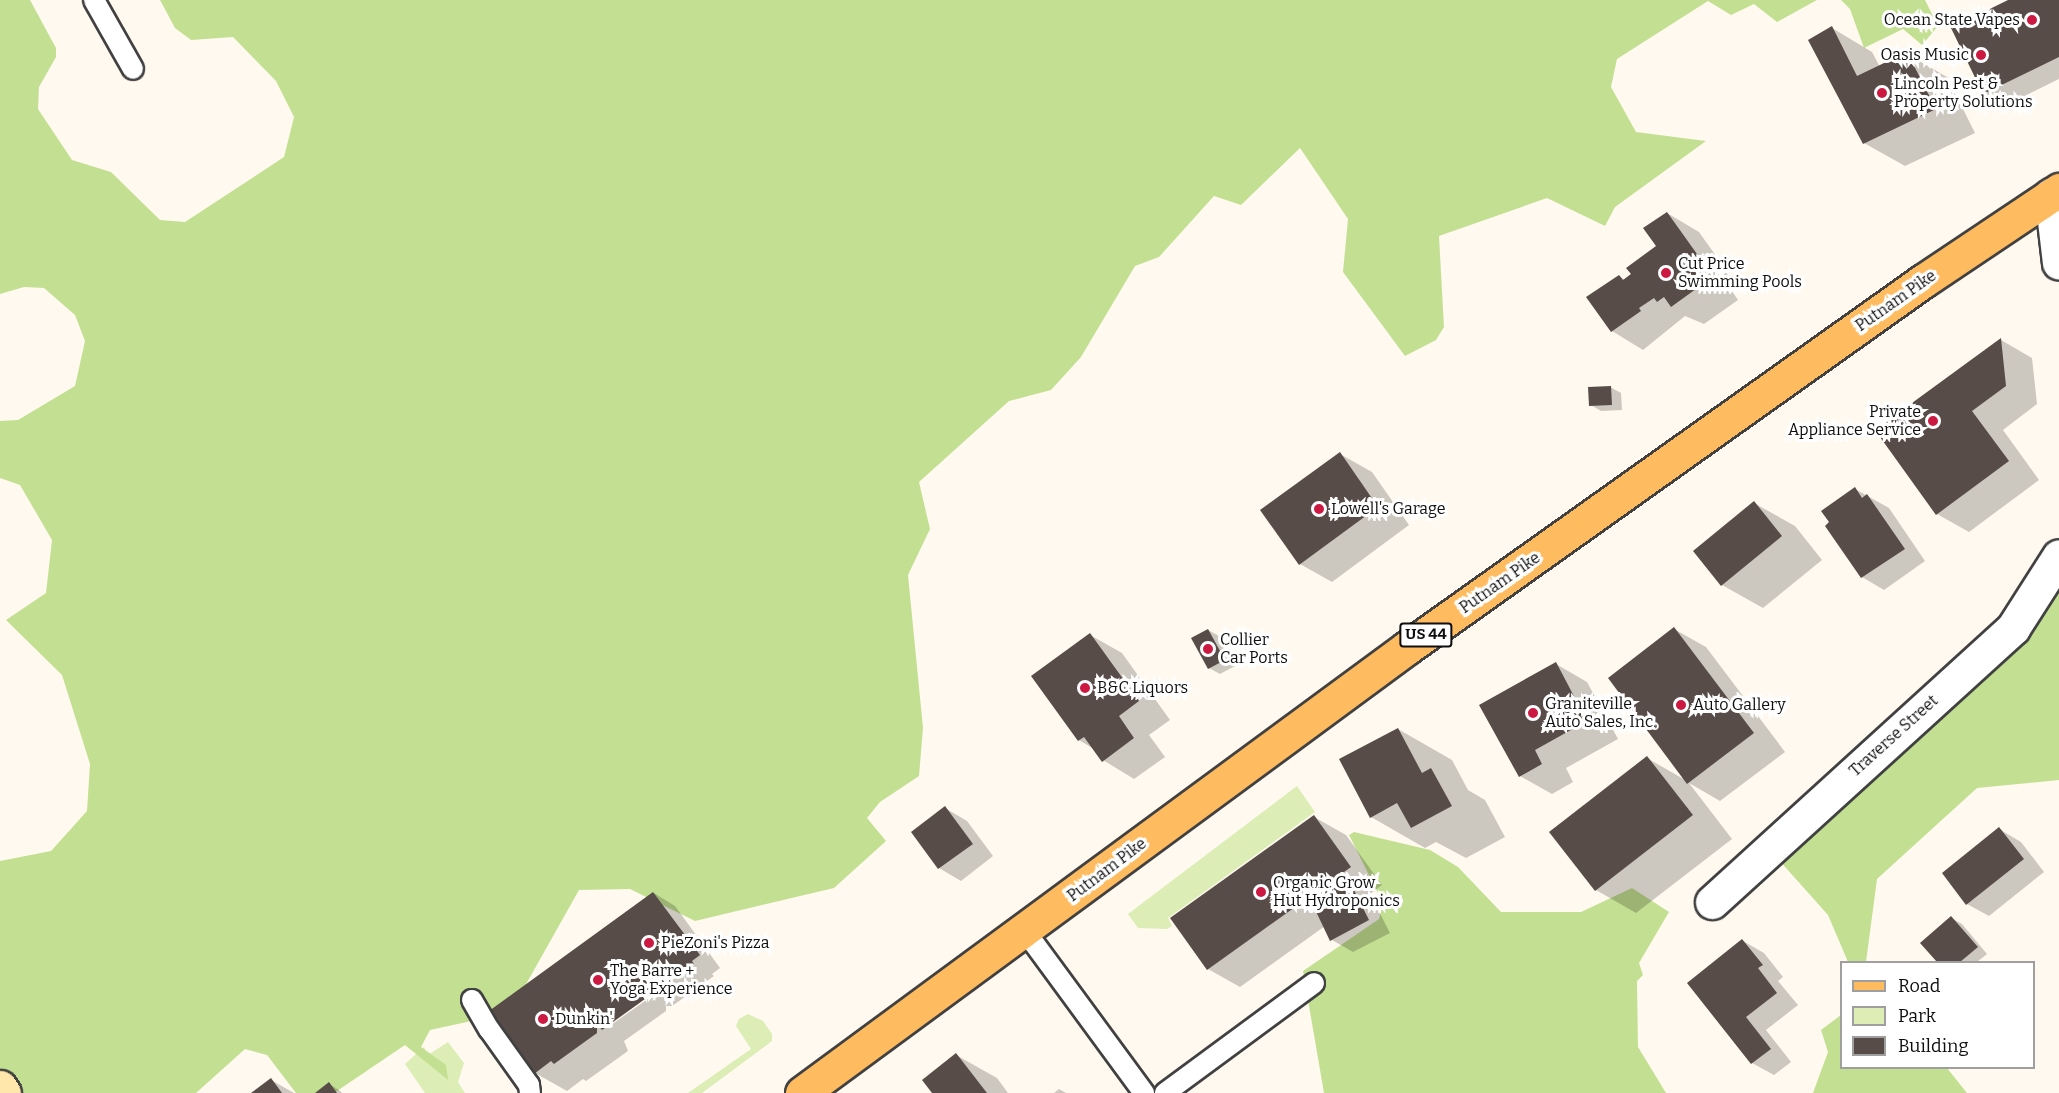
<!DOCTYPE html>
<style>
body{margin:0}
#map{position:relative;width:2059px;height:1093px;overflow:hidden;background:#fff9ef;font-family:Bitter,serif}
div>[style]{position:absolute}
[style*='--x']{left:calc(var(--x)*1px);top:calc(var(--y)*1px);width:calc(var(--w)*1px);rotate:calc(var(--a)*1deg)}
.green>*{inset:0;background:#dcedb5}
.forest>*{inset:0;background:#c3e092}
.shadow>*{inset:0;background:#0003}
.building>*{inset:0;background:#584c49}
.roads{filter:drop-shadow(2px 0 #414141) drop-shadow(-2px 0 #414141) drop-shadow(0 2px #414141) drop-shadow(0 -2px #414141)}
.lane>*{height:20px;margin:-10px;padding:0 10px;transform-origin:10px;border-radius:10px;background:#fff}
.street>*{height:33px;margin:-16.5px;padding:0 16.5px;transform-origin:16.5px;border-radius:16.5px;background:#fff}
.secondary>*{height:33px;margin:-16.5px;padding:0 16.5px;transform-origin:16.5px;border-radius:16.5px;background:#ffe6aa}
.primary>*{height:33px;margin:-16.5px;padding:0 16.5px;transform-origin:16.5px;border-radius:16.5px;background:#ffbb5f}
.dots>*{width:16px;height:16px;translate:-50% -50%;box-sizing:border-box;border:3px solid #fff;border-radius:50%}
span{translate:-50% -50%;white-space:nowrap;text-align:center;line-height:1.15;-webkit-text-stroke:6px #fff;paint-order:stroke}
.shield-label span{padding:2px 4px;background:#fff;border:2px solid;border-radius:4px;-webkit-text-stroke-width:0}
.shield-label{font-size:15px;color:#0e0e0e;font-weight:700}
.poi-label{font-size:16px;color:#0e0e0e}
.right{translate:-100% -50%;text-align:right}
.left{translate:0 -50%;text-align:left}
.street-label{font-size:16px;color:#0e0e0e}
.legend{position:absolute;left:1840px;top:961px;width:195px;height:108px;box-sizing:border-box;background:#fff;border:2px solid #9f9f9f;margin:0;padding:8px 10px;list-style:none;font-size:18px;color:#0e0e0e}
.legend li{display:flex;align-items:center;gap:12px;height:30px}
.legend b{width:30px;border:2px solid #9f9f9f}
</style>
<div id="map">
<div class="green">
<div style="clip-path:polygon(1297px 786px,1315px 812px,1168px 918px,1172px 926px,1167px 929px,1138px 928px,1128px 914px)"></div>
<div style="clip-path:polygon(748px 1014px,763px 1021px,772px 1034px,772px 1041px,702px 1093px,688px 1093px,751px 1049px,736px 1026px,739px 1019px)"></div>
<div style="clip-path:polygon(448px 1042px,464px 1063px,458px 1082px,465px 1093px,425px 1093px,405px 1064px,424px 1047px,428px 1055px)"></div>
</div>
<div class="forest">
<div style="clip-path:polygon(0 0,30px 0,56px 48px,56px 57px,39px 87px,38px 109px,72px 160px,111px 172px,160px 220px,185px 222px,284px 157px,294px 117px,276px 81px,233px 37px,191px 40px,175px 28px,160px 0,1817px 0,1777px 22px,1754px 4px,1731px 15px,1708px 1px,1617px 59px,1611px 87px,1636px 132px,1706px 141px,1615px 207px,1605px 226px,1547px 198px,1439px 236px,1444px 327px,1436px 340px,1405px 356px,1343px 272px,1348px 219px,1300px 148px,1241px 205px,1214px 196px,1159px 257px,1135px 266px,1081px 357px,1051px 390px,1009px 401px,919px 482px,930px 529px,908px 575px,923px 728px,919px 776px,880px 802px,867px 818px,886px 841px,834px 888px,695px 921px,630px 889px,579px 890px,502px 1027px,476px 1020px,430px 1030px,421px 1047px,446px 1065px,448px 1080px,405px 1045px,334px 1093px,296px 1093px,267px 1055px,245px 1049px,196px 1093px,0 1093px,0 861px,51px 851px,87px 811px,90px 764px,62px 675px,6px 620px,46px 593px,52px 540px,20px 485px,0 478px,0 421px,18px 420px,75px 386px,85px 341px,75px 315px,44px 288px,24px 287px,0 294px)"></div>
<div style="clip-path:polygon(1841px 0,1925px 0,1938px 26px,1922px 45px,1903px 29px,1864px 48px,1850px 9px)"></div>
<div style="clip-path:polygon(2059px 548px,2059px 780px,1977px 788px,1877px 879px,1866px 962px,1848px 962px,1828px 915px,1769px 849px,2007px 626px)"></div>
<div style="clip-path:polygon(1354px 832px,1430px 850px,1458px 867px,1501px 912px,1581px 912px,1632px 888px,1669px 912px,1639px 963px,1643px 975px,1637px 981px,1638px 1047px,1666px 1093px,1324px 1093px,1303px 971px,1379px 919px,1383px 903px,1349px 835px)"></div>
<div style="clip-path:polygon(1841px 1015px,1842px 1068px,1947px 1068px,1967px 1093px,1813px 1093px,1828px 1052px,1821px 1030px)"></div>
</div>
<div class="shadow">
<div style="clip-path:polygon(2011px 0,2059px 0,2059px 79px,2006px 105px,1984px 93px)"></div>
<div style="clip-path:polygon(1832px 28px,1872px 52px,1880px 67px,1907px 54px,1947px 77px,1975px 133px,1905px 166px,1864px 143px)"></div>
<div style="clip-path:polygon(1667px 213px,1699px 232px,1738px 287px,1732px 291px,1738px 300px,1704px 324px,1685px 316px,1643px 350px,1612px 331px,1619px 276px,1625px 280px,1658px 246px)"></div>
<div style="clip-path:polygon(2001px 340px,2032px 358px,2037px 404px,2003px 430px,2039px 480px,1969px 532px,1937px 514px,1877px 430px)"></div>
<div style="clip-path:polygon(1610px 387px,1621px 393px,1622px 410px,1601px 411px,1591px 405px)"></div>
<div style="clip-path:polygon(1340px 454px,1372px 472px,1409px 525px,1332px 582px,1300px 564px)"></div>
<div style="clip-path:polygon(1855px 489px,1889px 508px,1925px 561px,1884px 590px,1862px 577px,1827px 526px)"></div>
<div style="clip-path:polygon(1754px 503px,1795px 526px,1822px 560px,1763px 608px,1722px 585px)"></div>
<div style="clip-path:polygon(1674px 629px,1706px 647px,1785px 752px,1720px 801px,1689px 783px,1732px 839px,1636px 913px,1596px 890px,1647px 758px,1687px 781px)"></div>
<div style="clip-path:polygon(1208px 630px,1219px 636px,1235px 666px,1220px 674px,1209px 668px)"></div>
<div style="clip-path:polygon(1090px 635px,1122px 653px,1170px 720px,1149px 735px,1165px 757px,1134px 779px,1103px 760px,1094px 749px,1079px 740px)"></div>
<div style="clip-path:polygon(1556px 664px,1587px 682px,1618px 739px,1566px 768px,1573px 782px,1552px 794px,1520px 776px)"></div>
<div style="clip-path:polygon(1398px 729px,1452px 760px,1468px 790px,1485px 800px,1505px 837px,1466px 858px,1436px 842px,1425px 848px,1371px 817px)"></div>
<div style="clip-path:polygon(945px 808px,967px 821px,993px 856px,961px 881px,939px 868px,913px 832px)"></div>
<div style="clip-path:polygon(1314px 817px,1346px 835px,1382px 885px,1370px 894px,1390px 933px,1353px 952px,1332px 940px,1325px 926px,1240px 987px,1208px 969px)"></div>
<div style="clip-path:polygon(1999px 829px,2021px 842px,2044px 872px,1989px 916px,1967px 904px)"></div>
<div style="clip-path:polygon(evenodd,654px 893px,675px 906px,720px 968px,712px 974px,714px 976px,672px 1006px,666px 1006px,666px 1011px,624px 1041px,628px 1051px,586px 1081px,583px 1079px,567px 1091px,535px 1073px,654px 893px,650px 993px,652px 996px,611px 1025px,611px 1021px,650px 993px)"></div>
<div style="clip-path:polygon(1951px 918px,1962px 924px,1987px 954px,1977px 962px,1939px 962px,1922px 943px)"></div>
<div style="clip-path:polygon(1743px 941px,1764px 953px,1783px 977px,1778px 981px,1798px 1005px,1766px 1030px,1791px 1062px,1774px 1075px,1752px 1063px,1689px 983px)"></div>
<div style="clip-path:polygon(956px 1055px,997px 1078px,1008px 1093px,934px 1093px)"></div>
<div style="clip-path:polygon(271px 1080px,294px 1093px,253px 1093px)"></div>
<div style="clip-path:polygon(329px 1084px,339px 1090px,342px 1093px,318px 1093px)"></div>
<div style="clip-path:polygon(1059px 1089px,1066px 1093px,1054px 1093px)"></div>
</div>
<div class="building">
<div style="clip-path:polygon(2008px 0,2059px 0,2059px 57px,1983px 94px,1951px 28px)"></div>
<div style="clip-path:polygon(1832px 26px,1857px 76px,1907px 52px,1936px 109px,1863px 144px,1808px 40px)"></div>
<div style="clip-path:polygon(1667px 212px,1707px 268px,1701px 272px,1707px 281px,1671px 307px,1664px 297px,1657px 302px,1654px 298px,1639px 308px,1641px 311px,1611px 332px,1586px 297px,1619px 275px,1623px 280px,1631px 274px,1626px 268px,1656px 246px,1643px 228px)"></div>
<div style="clip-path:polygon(2001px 338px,2006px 386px,1972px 411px,2009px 461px,1936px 515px,1875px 430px)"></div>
<div style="clip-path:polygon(1611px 386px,1612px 405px,1589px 406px,1588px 387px)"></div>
<div style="clip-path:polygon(1340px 452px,1378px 507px,1299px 565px,1260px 510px)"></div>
<div style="clip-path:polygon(1855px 487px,1862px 498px,1867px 494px,1905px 549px,1861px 578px,1825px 526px,1829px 522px,1821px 511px)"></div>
<div style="clip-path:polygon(1754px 501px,1782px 536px,1721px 586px,1693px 551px)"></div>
<div style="clip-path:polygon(1674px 627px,1754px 733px,1687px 784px,1608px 678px)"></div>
<div style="clip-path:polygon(1208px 629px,1225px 660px,1208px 669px,1191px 638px)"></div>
<div style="clip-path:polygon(1090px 633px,1139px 701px,1119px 716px,1134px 738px,1102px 762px,1084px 737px,1078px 741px,1031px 676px)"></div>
<div style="clip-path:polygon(1556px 662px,1587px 721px,1535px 750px,1542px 764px,1519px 777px,1479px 705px)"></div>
<div style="clip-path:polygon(1398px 728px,1422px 773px,1431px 768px,1452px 806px,1411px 828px,1397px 803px,1370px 818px,1339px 759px)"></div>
<div style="clip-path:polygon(1647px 756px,1693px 815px,1595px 891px,1549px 832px)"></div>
<div style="clip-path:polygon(945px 806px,973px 844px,938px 869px,911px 832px)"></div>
<div style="clip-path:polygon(1314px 815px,1351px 867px,1207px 970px,1170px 918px)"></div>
<div style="clip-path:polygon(1999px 827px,2024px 859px,1966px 905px,1942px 873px)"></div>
<div style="clip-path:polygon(1349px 880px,1369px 920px,1330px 941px,1312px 903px,1325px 892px)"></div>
<div style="clip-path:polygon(653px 892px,700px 955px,692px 961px,694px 964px,650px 995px,648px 992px,645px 994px,645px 999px,602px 1030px,599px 1026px,597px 1028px,597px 1033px,554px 1064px,551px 1061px,534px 1074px,489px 1011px)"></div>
<div style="clip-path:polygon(1951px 916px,1978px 947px,1960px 962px,1937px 962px,1920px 943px)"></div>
<div style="clip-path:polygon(1742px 939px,1763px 965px,1758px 968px,1777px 993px,1746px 1017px,1771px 1049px,1751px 1064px,1687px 983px)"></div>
<div style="clip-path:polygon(956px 1053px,987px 1093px,932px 1093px,922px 1080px)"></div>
<div style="clip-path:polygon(271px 1078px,282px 1093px,251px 1093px)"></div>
<div style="clip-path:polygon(329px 1082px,337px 1093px,315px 1093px)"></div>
</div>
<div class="roads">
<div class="lane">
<div style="--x:94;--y:0;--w:79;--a:60.5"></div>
<div style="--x:1025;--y:931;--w:201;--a:53.7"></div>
<div style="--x:472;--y:1000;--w:34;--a:60"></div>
<div style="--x:489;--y:1029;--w:69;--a:54.5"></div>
<div style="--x:529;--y:1085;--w:8;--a:83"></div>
<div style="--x:1165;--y:1093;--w:185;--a:-36.4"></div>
</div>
<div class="street">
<div style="--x:2051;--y:195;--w:68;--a:83.3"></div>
<div style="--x:1712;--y:902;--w:407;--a:-42.3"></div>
<div style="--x:2013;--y:628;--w:85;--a:-57.4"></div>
</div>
<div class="secondary">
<div style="--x:0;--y:1087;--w:7;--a:56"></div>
</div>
<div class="primary">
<div style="--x:802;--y:1093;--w:752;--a:-36.35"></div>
<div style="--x:1408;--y:647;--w:632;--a:-35.4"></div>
<div style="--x:1923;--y:281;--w:164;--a:-33.8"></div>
</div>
</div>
<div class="dots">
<div style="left:2032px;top:20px;background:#cb1941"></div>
<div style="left:1981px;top:55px;background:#cb1941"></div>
<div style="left:1882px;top:93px;background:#cb1941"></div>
<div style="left:1666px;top:273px;background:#cb1941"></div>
<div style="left:1933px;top:421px;background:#cb1941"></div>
<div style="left:1319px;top:509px;background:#cb1941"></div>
<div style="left:1208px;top:649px;background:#cb1941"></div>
<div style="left:1085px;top:688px;background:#cb1941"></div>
<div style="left:1681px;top:705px;background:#cb1941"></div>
<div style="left:1533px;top:713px;background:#cb1941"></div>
<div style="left:1261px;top:892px;background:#cb1941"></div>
<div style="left:649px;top:943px;background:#cb1941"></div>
<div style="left:598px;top:980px;background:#cb1941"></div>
<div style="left:543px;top:1019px;background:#cb1941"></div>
</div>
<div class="shield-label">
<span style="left:1426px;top:635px">US 44</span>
</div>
<div class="poi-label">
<span class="right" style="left:2020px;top:20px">Ocean State Vapes</span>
<span class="right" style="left:1969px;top:55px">Oasis Music</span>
<span class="left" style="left:1894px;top:93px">Lincoln Pest &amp;<br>Property Solutions</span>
<span class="left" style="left:1678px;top:273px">Cut Price<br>Swimming Pools</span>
<span class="right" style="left:1921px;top:421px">Private<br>Appliance Service</span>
<span class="left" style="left:1331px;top:509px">Lowell's Garage</span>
<span class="left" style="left:1220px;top:649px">Collier<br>Car Ports</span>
<span class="left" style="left:1097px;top:688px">B&amp;C Liquors</span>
<span class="left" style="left:1545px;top:713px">Graniteville<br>Auto Sales, Inc.</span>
<span class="left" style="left:1693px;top:705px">Auto Gallery</span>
<span class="left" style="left:1273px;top:892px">Organic Grow<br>Hut Hydroponics</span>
<span class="left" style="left:661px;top:943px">PieZoni's Pizza</span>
<span class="left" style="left:610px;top:980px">The Barre +<br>Yoga Experience</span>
<span class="left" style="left:555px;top:1019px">Dunkin'</span>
</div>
<div class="street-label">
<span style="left:1896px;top:301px;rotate:-35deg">Putnam Pike</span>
<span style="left:1500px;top:583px;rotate:-35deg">Putnam Pike</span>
<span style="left:1894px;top:736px;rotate:-42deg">Traverse Street</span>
<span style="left:1107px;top:870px;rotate:-37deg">Putnam Pike</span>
</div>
<ul class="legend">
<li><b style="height:8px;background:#ffbb5f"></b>Road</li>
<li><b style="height:16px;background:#dcedb5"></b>Park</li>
<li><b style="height:16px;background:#584c49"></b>Building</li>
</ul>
</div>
